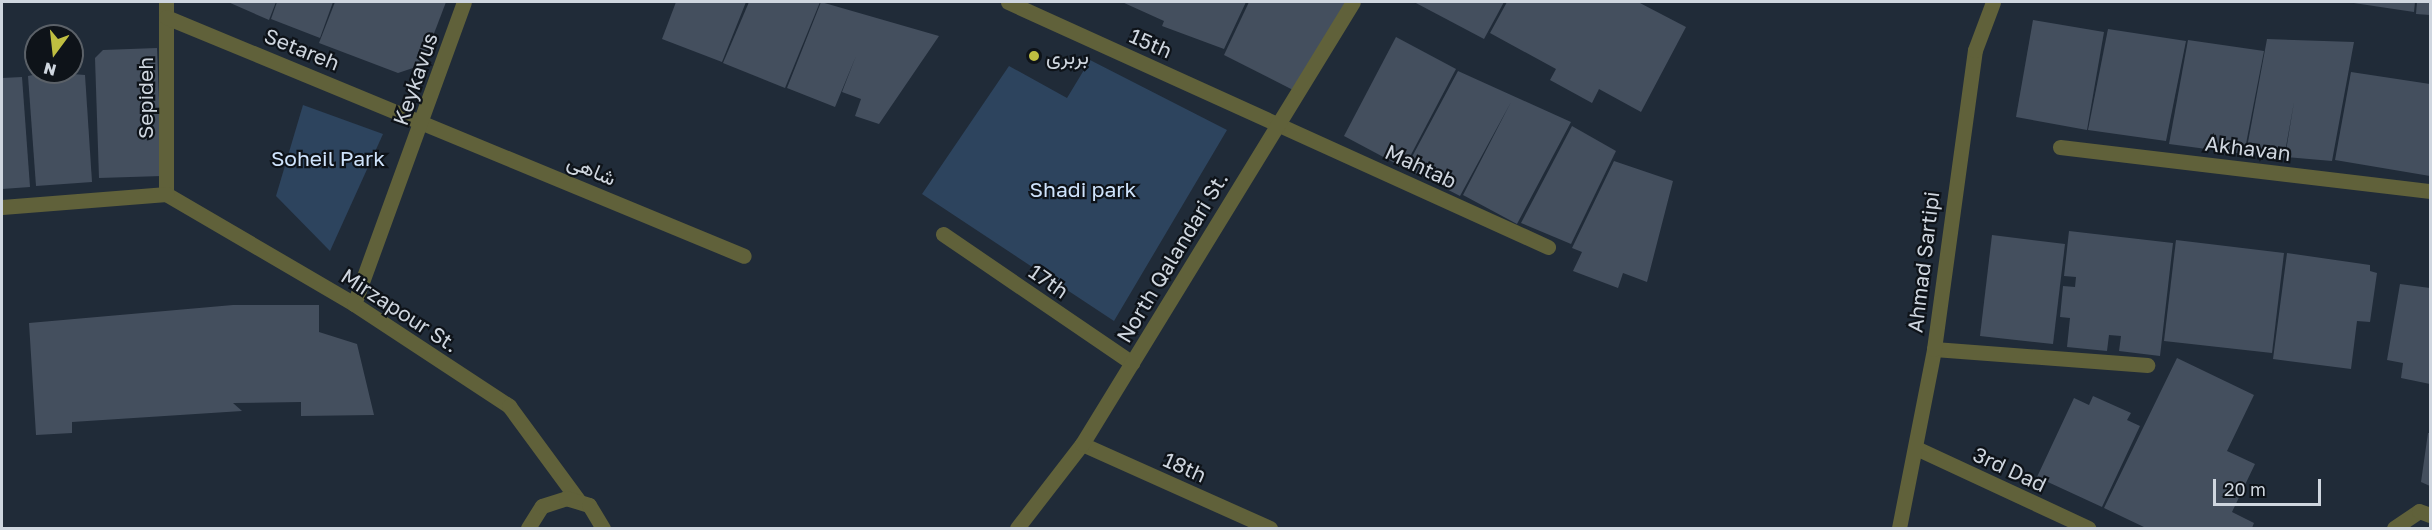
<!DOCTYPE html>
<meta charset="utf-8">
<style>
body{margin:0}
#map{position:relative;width:2432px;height:530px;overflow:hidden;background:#202b38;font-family:"Golos Text",Vazirmatn,sans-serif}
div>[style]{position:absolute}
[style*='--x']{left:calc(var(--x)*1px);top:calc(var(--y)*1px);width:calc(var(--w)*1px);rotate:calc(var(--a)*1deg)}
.green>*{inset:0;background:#2d445e}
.building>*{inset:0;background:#444f5e}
.minor>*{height:15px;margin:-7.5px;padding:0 7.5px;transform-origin:7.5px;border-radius:7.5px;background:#60613a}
.dots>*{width:16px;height:16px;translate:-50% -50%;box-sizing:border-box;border:3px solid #0e1319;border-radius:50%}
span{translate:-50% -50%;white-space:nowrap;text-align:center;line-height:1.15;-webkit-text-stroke:4.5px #0e1319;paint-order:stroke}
.street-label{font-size:21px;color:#cfd6df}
.poi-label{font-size:21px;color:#cfd6df}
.left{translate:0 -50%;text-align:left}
.park-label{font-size:21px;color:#cfe3fb}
.frame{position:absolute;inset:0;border:3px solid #cfd6df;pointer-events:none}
.north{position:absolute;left:24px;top:24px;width:60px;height:60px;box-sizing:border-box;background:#0e1319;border:2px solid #5b6168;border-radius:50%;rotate:195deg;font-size:16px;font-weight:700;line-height:24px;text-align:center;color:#cfd6df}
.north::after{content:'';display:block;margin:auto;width:21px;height:27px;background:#bfbe41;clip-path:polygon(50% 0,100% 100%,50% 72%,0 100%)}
.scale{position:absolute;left:2213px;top:479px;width:108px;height:27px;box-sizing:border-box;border:3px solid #cfd6df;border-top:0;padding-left:8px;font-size:18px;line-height:21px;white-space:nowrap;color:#cfd6df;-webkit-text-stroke:4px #0e1319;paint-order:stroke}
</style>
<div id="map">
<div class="green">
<div style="clip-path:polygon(1090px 60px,1227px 130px,1114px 321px,922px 194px,1009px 66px,1067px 98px)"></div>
<div style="clip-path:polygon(303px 105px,383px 134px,330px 251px,276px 196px)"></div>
</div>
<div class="building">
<div style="clip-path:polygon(228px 2px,276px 2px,269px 20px)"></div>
<div style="clip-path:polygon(277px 2px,333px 2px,320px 38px,271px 19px)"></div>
<div style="clip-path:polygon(335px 2px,446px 2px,422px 65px,398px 73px,319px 43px)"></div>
<div style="clip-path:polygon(676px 2px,746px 2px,722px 62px,662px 39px)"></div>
<div style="clip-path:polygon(749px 2px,820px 2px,785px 88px,723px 63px)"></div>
<div style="clip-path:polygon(821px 2px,939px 36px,879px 124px,855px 116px,861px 99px,842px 92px,856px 56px,835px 107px,787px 88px)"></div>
<div style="clip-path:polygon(1122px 2px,1246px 2px,1224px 49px,1162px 26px,1164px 21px)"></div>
<div style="clip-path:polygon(1249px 2px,1347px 2px,1293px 90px,1224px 55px)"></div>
<div style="clip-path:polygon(1414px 2px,1504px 2px,1484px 39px)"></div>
<div style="clip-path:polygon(1507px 2px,1638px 2px,1686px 27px,1641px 112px,1599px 89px,1592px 103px,1550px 80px,1556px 69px,1490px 33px)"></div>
<div style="clip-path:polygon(2347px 2px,2415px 2px,2414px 12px)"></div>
<div style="clip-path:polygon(2417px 2px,2430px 2px,2430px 15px,2416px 14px)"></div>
<div style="clip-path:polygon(2033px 20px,2104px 32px,2087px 130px,2016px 117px)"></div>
<div style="clip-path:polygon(2108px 29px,2186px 41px,2166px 141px,2088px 130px)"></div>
<div style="clip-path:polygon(1396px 37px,1456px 69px,1404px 168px,1344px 136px)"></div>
<div style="clip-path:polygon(2267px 39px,2354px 42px,2332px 161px,2285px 157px,2294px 102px,2284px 158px,2246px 153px)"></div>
<div style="clip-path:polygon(2188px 40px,2264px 51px,2244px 154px,2169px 144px)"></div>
<div style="clip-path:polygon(157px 48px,162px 176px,99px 178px,95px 58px,103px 50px)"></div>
<div style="clip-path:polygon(1458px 71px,1571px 122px,1517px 224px,1463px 195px,1511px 102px,1460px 196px,1406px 168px)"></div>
<div style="clip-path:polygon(47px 72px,85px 75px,92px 182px,36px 186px,28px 76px)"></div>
<div style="clip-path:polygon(2351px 72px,2430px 84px,2430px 176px,2335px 160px)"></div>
<div style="clip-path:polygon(22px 77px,30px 187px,2px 189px,2px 78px)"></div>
<div style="clip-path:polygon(1572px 126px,1616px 151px,1571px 244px,1521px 223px)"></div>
<div style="clip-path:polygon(1614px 161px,1673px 181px,1647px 282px,1623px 273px,1618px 288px,1573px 271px,1582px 252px,1572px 248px)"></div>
<div style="clip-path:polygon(2069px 231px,2173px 243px,2160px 356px,2119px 351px,2121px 336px,2109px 335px,2107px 351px,2067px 347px,2070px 318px,2060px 317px,2063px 286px,2075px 287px,2076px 277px,2064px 276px)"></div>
<div style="clip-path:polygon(1992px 235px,2065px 244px,2053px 344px,1980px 336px)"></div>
<div style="clip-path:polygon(2176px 240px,2284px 253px,2272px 353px,2164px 341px)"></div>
<div style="clip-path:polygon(2287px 253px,2370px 265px,2370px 271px,2377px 273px,2370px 322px,2357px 321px,2351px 369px,2273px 359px)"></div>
<div style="clip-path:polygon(2400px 284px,2430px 288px,2430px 384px,2401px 378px,2403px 363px,2387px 360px)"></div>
<div style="clip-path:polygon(233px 305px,319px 305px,319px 332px,357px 344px,374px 415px,301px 416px,301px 402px,233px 403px,242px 411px,72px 422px,72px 433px,36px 435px,29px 323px)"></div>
<div style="clip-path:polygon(2177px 358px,2254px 395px,2227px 451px,2255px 464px,2232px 512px,2254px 523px,2252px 528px,2146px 528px,2104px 508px)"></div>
<div style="clip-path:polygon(2093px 396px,2131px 413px,2127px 420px,2140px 426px,2102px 507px,2037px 477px,2074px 398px,2089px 405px)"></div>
<div style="clip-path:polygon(2428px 433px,2430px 433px,2430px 486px,2421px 482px)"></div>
</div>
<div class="minor">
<div style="--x:166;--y:2;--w:192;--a:90"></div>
<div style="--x:1008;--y:2;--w:593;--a:24.4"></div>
<div style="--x:166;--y:17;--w:625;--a:22.46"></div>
<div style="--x:2060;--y:147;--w:373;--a:6.8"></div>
<div style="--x:166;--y:194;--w:218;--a:30.3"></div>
<div style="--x:354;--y:304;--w:186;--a:33.3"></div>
<div style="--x:509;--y:406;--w:117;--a:53.7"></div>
<div style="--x:2;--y:207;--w:165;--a:-4.5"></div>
<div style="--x:943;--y:234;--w:229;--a:34.3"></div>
<div style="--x:354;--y:304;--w:321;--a:-70"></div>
<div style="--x:1934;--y:349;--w:214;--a:4.3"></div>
<div style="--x:1082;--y:444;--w:206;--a:24.1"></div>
<div style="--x:1916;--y:448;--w:190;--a:24.9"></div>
<div style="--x:528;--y:528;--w:26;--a:-58"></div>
<div style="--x:542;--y:506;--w:25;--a:-18"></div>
<div style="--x:566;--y:498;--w:24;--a:17"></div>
<div style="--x:589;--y:505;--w:27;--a:59"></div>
<div style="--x:1017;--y:528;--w:106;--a:-52.3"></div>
<div style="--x:1082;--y:444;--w:518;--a:-58.49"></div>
<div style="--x:1899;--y:528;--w:182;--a:-78.9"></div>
<div style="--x:1934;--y:349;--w:302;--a:-82.2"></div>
<div style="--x:1975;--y:50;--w:51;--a:-69.4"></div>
<div style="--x:2394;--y:528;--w:30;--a:-34"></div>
<div style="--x:2419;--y:511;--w:12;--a:20"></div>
</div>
<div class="dots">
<div style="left:1034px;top:56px;background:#bfbe41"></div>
</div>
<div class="street-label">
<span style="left:1151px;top:43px;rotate:24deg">15th</span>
<span style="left:302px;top:49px;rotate:22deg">Setareh</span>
<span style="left:415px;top:79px;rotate:-71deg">Keykavus</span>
<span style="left:145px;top:98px;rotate:-90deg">Sepideh</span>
<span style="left:2248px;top:148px;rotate:7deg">Akhavan</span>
<span style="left:1421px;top:166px;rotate:25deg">Mahtab</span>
<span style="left:592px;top:169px;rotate:23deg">شاهی</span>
<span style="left:1172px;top:257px;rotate:-59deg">North Qalandari St.</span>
<span style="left:1923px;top:262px;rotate:-83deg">Ahmad Sartipi</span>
<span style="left:1049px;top:281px;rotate:35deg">17th</span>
<span style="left:400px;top:310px;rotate:33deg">Mirzapour St.</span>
<span style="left:1185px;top:467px;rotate:24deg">18th</span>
<span style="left:2010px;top:469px;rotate:25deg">3rd Dad</span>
</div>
<div class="poi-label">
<span class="left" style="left:1046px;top:56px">بربری</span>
</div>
<div class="park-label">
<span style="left:328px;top:158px">Soheil Park</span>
<span style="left:1083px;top:189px">Shadi park</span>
</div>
<div class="frame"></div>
<div class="north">N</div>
<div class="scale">20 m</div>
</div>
